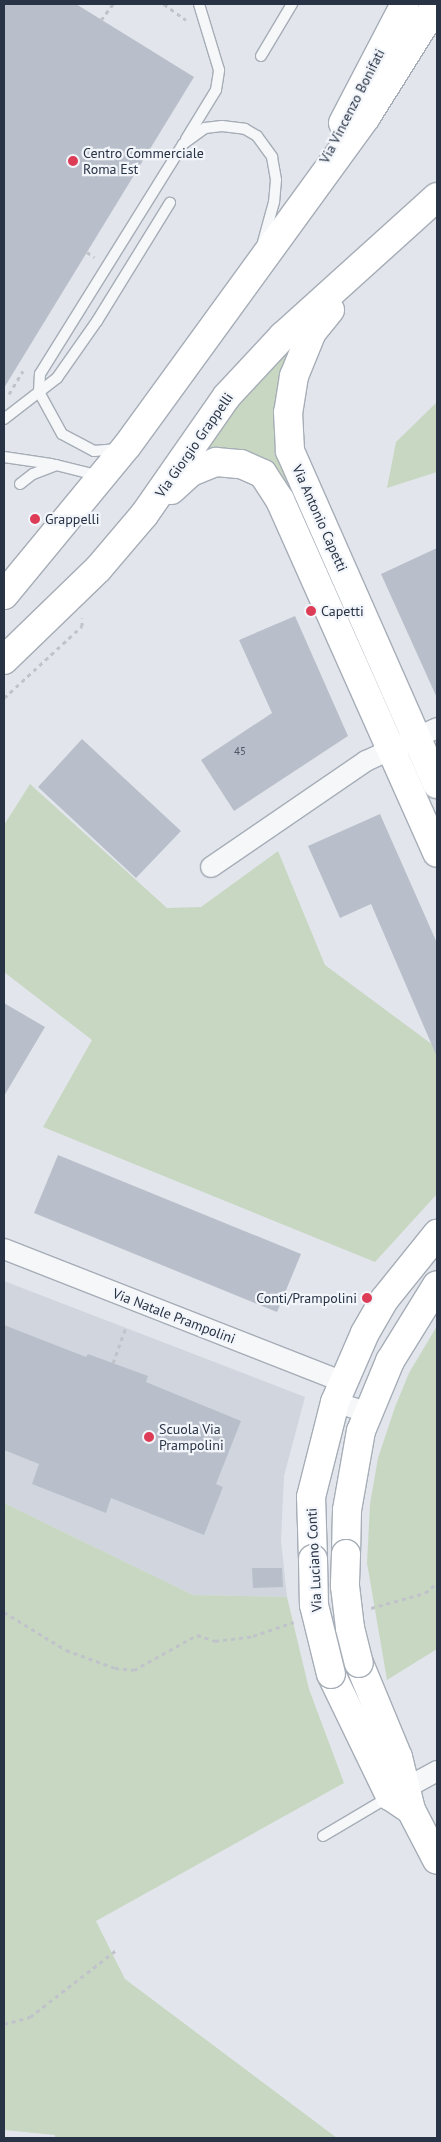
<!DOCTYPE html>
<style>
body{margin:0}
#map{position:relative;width:441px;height:2142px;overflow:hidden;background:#e2e6ec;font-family:"PT Sans",sans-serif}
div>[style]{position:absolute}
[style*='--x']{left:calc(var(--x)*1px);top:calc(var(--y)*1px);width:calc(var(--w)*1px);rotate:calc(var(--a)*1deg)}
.built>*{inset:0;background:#d0d5de}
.green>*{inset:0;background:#c8d7c2}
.building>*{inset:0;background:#b9bfca}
.path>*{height:3px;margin-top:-1.5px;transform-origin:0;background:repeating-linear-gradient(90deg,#c0c4ca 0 4px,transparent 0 8px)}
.roads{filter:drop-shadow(1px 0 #a6adb7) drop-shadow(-1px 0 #a6adb7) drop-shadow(0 1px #a6adb7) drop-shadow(0 -1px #a6adb7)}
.lane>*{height:10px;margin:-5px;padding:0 5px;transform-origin:5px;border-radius:5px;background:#f5f7f9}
.street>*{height:20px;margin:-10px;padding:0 10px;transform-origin:10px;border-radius:10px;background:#f5f7f9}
.secondary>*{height:28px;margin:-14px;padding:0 14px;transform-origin:14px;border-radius:14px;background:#fff}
.bridges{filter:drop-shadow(1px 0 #a6adb7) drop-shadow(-1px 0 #a6adb7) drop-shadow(0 1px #a6adb7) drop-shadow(0 -1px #a6adb7)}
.secondary-bridge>*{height:28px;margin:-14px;padding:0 14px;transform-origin:14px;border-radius:14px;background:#fff}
.dots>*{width:14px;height:14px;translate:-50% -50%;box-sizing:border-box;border:2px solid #f2f5f9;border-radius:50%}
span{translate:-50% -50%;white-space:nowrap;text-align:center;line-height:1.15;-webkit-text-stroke:4.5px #f2f5f9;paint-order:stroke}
.number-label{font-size:11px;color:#4c5667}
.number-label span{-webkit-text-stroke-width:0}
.street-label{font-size:14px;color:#283346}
.poi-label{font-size:14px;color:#283346}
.left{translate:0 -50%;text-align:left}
.right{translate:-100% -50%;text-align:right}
.frame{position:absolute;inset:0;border:5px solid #283346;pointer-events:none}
</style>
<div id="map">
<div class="built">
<div style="clip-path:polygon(4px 1281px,305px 1397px,284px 1476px,281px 1540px,287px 1597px,193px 1595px,4px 1503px)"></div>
</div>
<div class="green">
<div style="clip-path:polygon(283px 350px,289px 356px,289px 481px,286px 483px,277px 471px,200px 454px)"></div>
<div style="clip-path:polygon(437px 402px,437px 472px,387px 488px,396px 442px)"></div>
<div style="clip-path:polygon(30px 784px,167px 908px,201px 907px,278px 851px,325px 965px,437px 1048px,437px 1194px,375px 1262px,43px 1127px,92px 1040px,4px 972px,4px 825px)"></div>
<div style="clip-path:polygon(437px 1326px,437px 1649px,387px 1680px,367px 1563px,370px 1504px,378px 1458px,395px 1407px,409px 1373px)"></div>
<div style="clip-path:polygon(4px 1503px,193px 1595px,287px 1597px,309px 1689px,344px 1783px,96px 1921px,125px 1979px,337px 2138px,55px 2138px,55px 2135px,4px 2130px)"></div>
</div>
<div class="building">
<div style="clip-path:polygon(4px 4px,76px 4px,194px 77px,4px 388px)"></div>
<div style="clip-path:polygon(437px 548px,437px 698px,381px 574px)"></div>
<div style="clip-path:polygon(295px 616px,348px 736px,234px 811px,201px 760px,272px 713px,239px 640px)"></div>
<div style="clip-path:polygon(82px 739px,181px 831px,136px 878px,38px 787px)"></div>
<div style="clip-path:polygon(380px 814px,437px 943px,437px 1057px,371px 904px,340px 918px,308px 846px)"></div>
<div style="clip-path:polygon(4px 1003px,45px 1027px,4px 1096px)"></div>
<div style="clip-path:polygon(58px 1155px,301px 1254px,277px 1312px,34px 1213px)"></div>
<div style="clip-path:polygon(4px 1325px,86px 1357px,88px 1354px,148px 1376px,146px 1382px,241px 1421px,216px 1484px,223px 1487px,204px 1535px,111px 1498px,106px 1513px,32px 1484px,39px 1464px,4px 1450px)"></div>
<div style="clip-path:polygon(252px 1568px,282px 1568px,283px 1587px,253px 1588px)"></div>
</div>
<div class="path">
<div style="--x:164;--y:4;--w:27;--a:36"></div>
<div style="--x:101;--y:20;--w:20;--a:-53"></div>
<div style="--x:87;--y:252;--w:9;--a:36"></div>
<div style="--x:9;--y:394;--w:27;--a:-59"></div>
<div style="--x:4;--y:698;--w:106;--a:-42.7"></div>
<div style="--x:82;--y:626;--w:8;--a:-90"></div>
<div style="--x:113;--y:1363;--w:37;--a:-70"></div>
<div style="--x:371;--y:1608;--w:56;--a:-15.5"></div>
<div style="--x:425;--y:1593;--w:16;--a:-40"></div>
<div style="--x:4;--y:1612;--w:73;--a:31.5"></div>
<div style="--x:66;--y:1650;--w:52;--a:20.2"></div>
<div style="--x:115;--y:1668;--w:19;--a:6"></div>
<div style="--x:134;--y:1670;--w:72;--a:-29.1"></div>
<div style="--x:197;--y:1635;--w:19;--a:18"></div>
<div style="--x:215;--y:1641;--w:38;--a:-7"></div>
<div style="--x:253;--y:1636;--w:43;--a:-18.9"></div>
<div style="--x:4;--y:2024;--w:27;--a:-15"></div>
<div style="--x:30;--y:2017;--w:108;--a:-37.8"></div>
</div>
<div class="roads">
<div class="lane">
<div style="--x:261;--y:56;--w:61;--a:-59.2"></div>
<div style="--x:186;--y:139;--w:57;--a:-58.5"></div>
<div style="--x:216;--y:90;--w:20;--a:-81"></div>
<div style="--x:219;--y:70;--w:69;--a:-106.9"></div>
<div style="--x:4;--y:419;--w:67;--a:-37.7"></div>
<div style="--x:57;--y:378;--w:70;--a:-54.9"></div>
<div style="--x:97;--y:321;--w:139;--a:-58.3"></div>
<div style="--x:117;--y:449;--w:23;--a:175"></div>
<div style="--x:94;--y:451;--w:36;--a:-152"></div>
<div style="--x:62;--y:434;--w:48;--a:-118.7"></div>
<div style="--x:39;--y:392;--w:18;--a:-87"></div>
<div style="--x:40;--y:374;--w:271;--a:-58.1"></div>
<div style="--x:183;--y:144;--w:27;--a:-36"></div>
<div style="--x:205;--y:128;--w:17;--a:-7"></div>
<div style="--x:222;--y:126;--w:23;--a:7"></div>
<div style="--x:245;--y:129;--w:14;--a:30"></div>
<div style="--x:257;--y:136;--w:26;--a:54"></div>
<div style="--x:272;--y:157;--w:23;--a:80"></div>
<div style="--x:276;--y:180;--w:22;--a:95"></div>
<div style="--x:274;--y:202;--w:41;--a:105.4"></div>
<div style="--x:4;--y:457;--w:49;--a:8.3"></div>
<div style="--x:20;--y:484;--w:16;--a:-38"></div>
<div style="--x:33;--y:474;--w:25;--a:-21"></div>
<div style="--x:56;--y:465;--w:45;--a:14"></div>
<div style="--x:323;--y:1836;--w:77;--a:-30.6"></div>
</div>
<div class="street">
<div style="--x:211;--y:867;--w:188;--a:-34.4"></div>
<div style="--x:366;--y:761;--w:78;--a:-24.9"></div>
<div style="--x:4;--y:1249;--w:365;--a:21.4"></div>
<div style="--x:335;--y:1402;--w:35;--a:18"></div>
<div style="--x:395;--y:1794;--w:48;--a:-28.7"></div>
</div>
<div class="secondary">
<div style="--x:343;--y:123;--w:134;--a:-62.5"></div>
<div style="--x:330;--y:310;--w:28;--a:129"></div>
<div style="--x:312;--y:332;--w:48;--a:112.2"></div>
<div style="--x:294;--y:376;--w:36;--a:99"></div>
<div style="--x:288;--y:412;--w:39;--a:87"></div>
<div style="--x:290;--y:451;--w:364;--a:66.2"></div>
<div style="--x:171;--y:490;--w:27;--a:-42"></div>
<div style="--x:191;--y:472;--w:27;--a:-22"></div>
<div style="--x:216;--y:462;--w:25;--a:5"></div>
<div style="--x:241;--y:464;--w:24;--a:24"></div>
<div style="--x:263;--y:474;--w:31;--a:57"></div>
<div style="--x:280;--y:500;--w:386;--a:66"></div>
<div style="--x:4;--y:595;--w:193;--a:-50.5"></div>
<div style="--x:127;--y:446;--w:407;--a:-54"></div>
<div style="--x:366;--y:117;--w:133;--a:-57.9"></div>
<div style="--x:4;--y:660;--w:131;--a:-44.1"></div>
<div style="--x:98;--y:569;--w:71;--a:-49.6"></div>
<div style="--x:144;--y:515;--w:145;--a:-55.1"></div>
<div style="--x:227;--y:396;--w:82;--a:-47"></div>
<div style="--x:283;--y:336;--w:207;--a:-42.1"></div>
<div style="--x:346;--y:1554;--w:44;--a:-88.7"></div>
<div style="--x:347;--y:1510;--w:80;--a:-80"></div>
<div style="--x:361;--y:1431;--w:76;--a:-67.5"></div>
<div style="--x:390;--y:1361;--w:89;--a:-58.3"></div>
<div style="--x:313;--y:1559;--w:62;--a:-91.8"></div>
<div style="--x:311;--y:1497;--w:98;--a:-75.8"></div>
<div style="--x:335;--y:1402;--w:75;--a:-66.5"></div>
<div style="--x:365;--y:1333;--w:38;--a:-60"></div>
<div style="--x:384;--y:1300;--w:85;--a:-51.2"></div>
<div style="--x:359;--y:1663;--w:102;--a:67.5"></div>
<div style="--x:398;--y:1757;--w:55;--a:76.2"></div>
<div style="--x:411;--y:1810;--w:56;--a:62.5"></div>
<div style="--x:331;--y:1674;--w:136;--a:64.2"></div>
<div style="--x:390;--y:1796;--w:25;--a:34"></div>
</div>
</div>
<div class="bridges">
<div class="secondary-bridge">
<div style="--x:346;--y:1554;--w:32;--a:92"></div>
<div style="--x:345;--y:1586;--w:42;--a:83.2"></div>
<div style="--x:350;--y:1628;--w:36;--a:76"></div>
<div style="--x:313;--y:1559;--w:46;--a:88.8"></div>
<div style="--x:314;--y:1605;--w:71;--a:76.2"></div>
</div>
</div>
<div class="dots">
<div style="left:73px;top:161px;background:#dc3c56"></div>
<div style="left:35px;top:519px;background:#dc3c56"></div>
<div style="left:311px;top:611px;background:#dc3c56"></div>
<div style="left:367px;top:1298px;background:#dc3c56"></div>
<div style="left:149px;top:1437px;background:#dc3c56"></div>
</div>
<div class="number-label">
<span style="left:240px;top:751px">45</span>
</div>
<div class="street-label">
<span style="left:352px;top:106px;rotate:-63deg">Via Vincenzo Bonifati</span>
<span style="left:194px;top:445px;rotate:-55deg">Via Giorgio Grappelli</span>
<span style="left:320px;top:518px;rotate:66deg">Via Antonio Capetti</span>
<span style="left:174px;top:1316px;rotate:21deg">Via Natale Prampolini</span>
<span style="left:314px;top:1560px;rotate:-93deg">Via Luciano Conti</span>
</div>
<div class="poi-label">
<span class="left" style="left:83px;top:161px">Centro Commerciale<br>Roma Est</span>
<span class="left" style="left:45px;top:519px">Grappelli</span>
<span class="left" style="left:321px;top:611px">Capetti</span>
<span class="right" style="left:357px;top:1298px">Conti/Prampolini</span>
<span class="left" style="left:159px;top:1437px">Scuola Via<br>Prampolini</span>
</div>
<div class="frame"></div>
</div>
